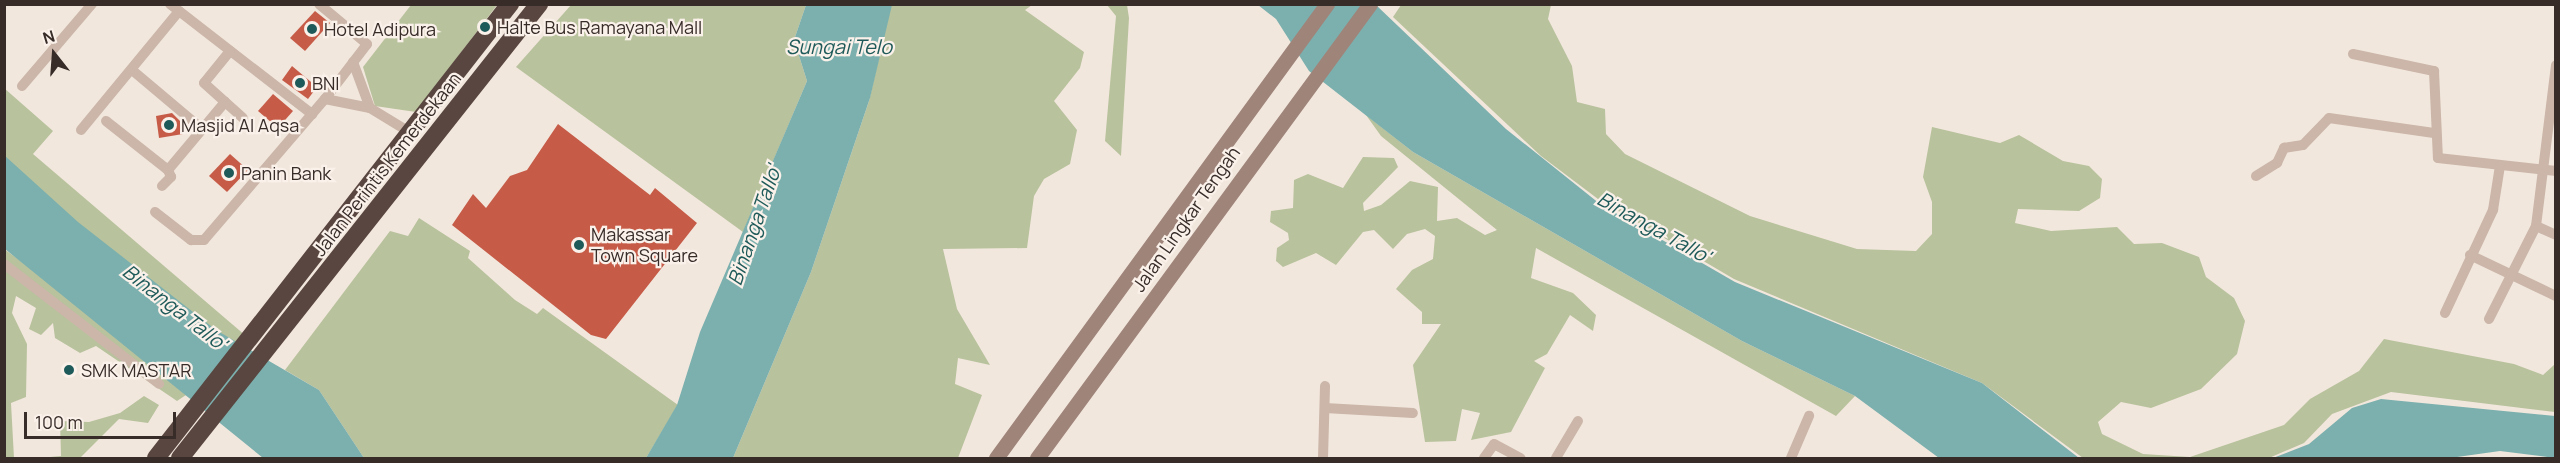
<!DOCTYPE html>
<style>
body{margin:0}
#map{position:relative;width:2560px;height:463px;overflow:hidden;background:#f2e7dd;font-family:Manrope,sans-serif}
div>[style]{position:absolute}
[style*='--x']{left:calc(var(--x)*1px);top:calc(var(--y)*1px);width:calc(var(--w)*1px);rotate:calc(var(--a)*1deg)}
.green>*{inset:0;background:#b8c29d}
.water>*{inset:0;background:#7cb0ae}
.building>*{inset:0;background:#c65c48}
.street>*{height:10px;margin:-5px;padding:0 5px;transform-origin:5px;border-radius:5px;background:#cbb6a9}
.secondary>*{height:15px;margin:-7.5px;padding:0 7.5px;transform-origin:7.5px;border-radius:7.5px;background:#9f847a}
.highway>*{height:18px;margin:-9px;padding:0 9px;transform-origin:9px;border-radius:9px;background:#594640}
.dots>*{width:16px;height:16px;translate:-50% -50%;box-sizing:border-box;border:3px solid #faf1ea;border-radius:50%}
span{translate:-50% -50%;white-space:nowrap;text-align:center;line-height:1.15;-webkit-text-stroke:4.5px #faf1ea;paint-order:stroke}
.poi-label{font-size:18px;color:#382c29}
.left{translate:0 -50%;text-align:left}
.street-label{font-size:18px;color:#382c29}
.water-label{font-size:20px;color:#1e5a59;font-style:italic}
.frame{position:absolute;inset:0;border:6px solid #382c29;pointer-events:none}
.north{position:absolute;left:24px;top:24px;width:60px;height:60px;-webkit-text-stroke:4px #faf1ea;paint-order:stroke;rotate:343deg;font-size:16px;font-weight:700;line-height:24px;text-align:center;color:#382c29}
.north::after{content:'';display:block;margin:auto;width:21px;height:27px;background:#382c29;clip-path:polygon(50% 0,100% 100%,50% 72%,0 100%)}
.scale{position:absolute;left:24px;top:412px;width:152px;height:27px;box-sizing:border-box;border:3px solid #382c29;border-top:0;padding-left:8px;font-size:18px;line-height:21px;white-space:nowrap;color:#382c29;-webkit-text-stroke:4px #faf1ea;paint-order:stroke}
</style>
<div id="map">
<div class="green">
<div style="clip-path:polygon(411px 5px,497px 5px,416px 112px,375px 106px,363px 67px)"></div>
<div style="clip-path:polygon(571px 5px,806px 5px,794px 40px,807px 81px,743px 232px,516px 67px)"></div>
<div style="clip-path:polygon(891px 5px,1032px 5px,1025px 10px,1084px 52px,1080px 68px,1054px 101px,1077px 130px,1070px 164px,1044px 179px,1034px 196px,1027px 248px,943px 249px,957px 309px,990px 365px,958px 358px,955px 384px,982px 395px,958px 458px,733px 458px,811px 272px,869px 101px)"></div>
<div style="clip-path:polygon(1107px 5px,1127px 5px,1129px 18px,1121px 156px,1105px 141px,1116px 16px)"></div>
<div style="clip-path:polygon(1401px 5px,1551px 5px,1548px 19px,1572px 66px,1577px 102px,1605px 109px,1606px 134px,1625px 154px,1750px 216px,1857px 249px,1916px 251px,1932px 234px,1932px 202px,1923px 177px,1932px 127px,2000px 143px,2019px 135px,2063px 161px,2089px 166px,2102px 179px,2100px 198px,2079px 211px,2018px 209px,2015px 223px,2051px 231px,2117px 227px,2134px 244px,2162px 243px,2199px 257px,2206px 277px,2234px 298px,2245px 321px,2237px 354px,2201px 389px,2151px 408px,2121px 402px,2098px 422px,2102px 434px,2143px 454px,2190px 457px,2284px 425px,2310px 399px,2359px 371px,2384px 339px,2514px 364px,2543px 375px,2555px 364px,2555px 412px,2391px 392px,2332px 414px,2304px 443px,2269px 458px,2083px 458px,1982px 383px,1734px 279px,1598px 199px,1541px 156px,1393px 17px)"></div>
<div style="clip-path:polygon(4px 88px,53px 131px,33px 154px,246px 336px,232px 349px,5px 170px)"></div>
<div style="clip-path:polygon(1366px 115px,1413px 152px,1742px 341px,1855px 396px,1836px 416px,1536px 248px,1531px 278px,1573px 293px,1596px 315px,1593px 331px,1570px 315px,1547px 354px,1534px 361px,1545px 368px,1511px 432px,1471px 440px,1480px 413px,1462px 409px,1456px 441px,1425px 442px,1413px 365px,1441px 324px,1422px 324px,1422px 312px,1396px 289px,1412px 270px,1433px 259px,1435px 236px,1425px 229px,1407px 234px,1393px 249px,1374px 230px,1363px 232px,1336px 265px,1316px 253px,1283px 267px,1276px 261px,1277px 248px,1289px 240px,1288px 233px,1270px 222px,1271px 211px,1293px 208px,1294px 180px,1308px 174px,1343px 188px,1363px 157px,1394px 158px,1398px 167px,1363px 203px,1364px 211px,1381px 205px,1410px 181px,1438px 187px,1437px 221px,1457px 218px,1485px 235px,1497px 230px,1381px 136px)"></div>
<div style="clip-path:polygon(419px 218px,470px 251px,468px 258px,515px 300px,537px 314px,543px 308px,678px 405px,646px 458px,364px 458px,319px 390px,285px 370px,390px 231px,408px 236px)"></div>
<div style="clip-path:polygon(4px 249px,198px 387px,177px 401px,96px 346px,80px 353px,55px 338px,53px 323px,41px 335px,29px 329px,36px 308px,16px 296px,12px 313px,27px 344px,26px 397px,11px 403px,14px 458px,5px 458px)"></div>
<div style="clip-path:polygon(144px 396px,159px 405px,148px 423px,119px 419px,80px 458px,39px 458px,61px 456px,60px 421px,89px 422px,120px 413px)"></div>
</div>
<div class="water">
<div style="clip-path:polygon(806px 5px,892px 5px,870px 98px,811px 272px,733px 458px,646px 458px,677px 405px,700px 332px,807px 81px,794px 40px)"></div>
<div style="clip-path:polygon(1258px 5px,1376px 5px,1506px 129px,1600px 204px,1735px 282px,1982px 383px,2079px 458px,1939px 458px,1855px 396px,1742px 341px,1413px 152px,1309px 71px,1276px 19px)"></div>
<div style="clip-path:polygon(4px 155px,78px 222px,216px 330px,319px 390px,364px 458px,263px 458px,5px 249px)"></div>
<div style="clip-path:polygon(2381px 399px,2555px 416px,2555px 458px,2500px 451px,2450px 458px,2273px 458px,2309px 444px,2352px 408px)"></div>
</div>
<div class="building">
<div style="clip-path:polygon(315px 11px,330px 23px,305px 51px,290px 38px)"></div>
<div style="clip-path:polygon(292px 66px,317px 87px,308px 99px,282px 80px)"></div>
<div style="clip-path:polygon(273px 94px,293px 111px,278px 128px,258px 111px)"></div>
<div style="clip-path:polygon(172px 113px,180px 121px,183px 134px,159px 138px,156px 116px)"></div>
<div style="clip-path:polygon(558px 124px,650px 195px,655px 188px,697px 223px,606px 339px,591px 335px,452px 225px,473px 194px,486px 208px,510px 176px,527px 170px)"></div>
<div style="clip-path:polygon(230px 154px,248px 170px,227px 192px,209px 176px)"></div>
</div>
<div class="street">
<div style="--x:170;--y:4;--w:180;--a:37.8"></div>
<div style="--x:230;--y:51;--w:41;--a:129.1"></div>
<div style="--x:204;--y:83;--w:52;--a:41.9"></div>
<div style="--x:2353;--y:54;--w:83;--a:11.9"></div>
<div style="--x:2434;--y:71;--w:87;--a:87.4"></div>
<div style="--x:2438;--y:158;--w:119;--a:6.3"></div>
<div style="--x:353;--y:62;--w:49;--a:69.7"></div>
<div style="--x:132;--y:70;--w:92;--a:40.1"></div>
<div style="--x:22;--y:86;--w:108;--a:-49.5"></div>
<div style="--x:325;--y:99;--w:46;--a:11.3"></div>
<div style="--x:370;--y:108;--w:48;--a:31.4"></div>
<div style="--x:106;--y:121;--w:79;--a:38.3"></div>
<div style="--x:81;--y:130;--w:154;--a:-50.5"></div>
<div style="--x:2256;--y:176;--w:25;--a:-32"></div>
<div style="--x:2277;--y:163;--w:17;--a:-65"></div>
<div style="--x:2284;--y:148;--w:19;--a:-9"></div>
<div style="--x:2303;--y:145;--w:37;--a:-46"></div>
<div style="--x:2329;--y:118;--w:106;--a:8.1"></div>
<div style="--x:162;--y:186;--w:13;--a:-45"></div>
<div style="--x:171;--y:177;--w:8;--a:-113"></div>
<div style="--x:168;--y:170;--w:89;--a:-50"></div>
<div style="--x:155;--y:212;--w:46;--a:37.9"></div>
<div style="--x:191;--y:240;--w:13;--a:0"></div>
<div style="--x:204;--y:240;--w:186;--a:-49.4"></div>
<div style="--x:325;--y:99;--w:69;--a:-52.6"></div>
<div style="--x:367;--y:44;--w:62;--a:-140.2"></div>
<div style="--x:2536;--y:226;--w:22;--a:24"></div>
<div style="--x:2470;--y:255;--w:95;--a:25.5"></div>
<div style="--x:4;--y:264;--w:196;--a:37.7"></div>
<div style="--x:2445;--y:313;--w:114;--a:-65"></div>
<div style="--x:2493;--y:210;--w:45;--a:-81"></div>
<div style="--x:2489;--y:319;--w:104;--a:-63.2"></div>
<div style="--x:2536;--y:226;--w:162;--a:-82.9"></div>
<div style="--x:1325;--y:408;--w:88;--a:3.3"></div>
<div style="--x:1323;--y:458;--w:72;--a:-88.4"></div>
<div style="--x:1484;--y:458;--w:17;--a:-54"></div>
<div style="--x:1494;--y:444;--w:30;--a:28"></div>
<div style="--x:1556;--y:458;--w:43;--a:-59.3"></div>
<div style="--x:1791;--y:458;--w:46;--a:-66.8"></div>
</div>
<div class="secondary">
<div style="--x:996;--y:458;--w:562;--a:-53.91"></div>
<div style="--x:1037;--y:458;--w:563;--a:-53.74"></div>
</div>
<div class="highway">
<div style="--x:156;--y:458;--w:576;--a:-52.06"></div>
<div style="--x:180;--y:458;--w:579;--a:-51.66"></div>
</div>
<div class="dots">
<div style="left:485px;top:27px;background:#1e5a59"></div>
<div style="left:312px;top:29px;background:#1e5a59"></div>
<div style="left:300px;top:83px;background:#1e5a59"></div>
<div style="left:169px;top:125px;background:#1e5a59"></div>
<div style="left:229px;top:173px;background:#1e5a59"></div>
<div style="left:579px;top:245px;background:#1e5a59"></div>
<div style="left:69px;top:370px;background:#1e5a59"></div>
</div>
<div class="poi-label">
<span class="left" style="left:497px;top:27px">Halte Bus Ramayana Mall</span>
<span class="left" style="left:324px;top:29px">Hotel Adipura</span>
<span class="left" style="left:312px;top:83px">BNI</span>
<span class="left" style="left:181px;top:125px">Masjid Al Aqsa</span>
<span class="left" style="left:241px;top:173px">Panin Bank</span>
<span class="left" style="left:591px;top:245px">Makassar<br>Town Square</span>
<span class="left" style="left:81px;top:370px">SMK MASTAR</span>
</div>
<div class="street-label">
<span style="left:387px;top:164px;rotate:-52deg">Jalan Perintis Kemerdekaan</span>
<span style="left:1186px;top:219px;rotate:-55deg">Jalan Lingkar Tengah</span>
</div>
<div class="water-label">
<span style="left:839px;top:46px">Sungai Telo</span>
<span style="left:754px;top:225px;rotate:-71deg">Binanga Tallo'</span>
<span style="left:1654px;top:227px;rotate:29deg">Binanga Tallo'</span>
<span style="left:175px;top:307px;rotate:38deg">Binanga Tallo'</span>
</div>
<div class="frame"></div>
<div class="north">N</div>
<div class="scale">100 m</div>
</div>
